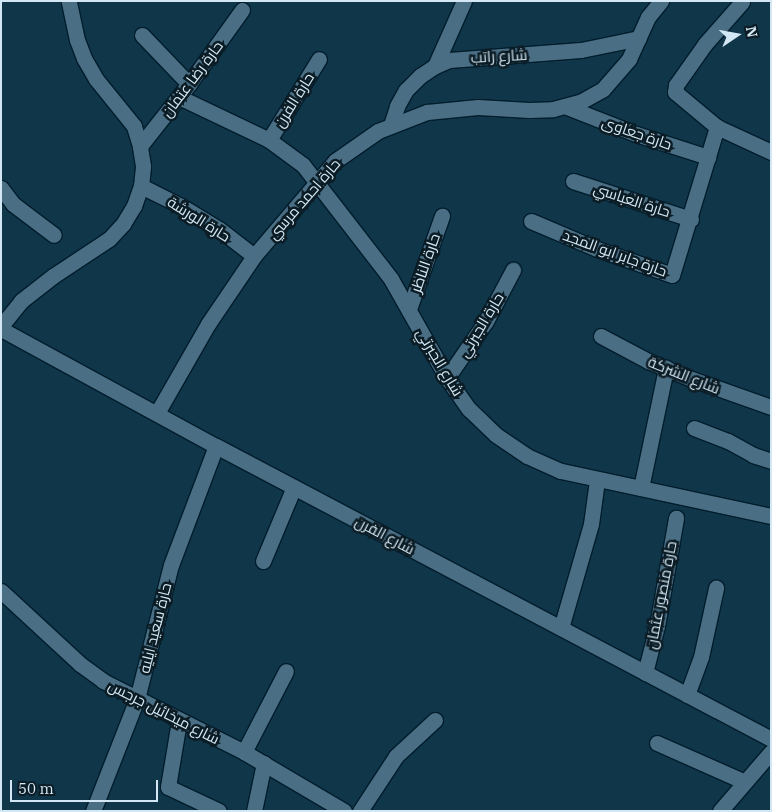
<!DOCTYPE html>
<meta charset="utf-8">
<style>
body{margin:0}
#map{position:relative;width:772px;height:812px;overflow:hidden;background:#10364a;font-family:"IBM Plex Serif",Cairo,serif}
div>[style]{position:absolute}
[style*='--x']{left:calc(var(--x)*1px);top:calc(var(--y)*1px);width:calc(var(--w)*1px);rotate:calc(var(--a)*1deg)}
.roads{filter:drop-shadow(1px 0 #011d2b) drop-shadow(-1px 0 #011d2b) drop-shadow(0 1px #011d2b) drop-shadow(0 -1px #011d2b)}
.minor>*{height:15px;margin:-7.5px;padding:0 7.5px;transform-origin:7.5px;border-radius:7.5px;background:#4a6f85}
span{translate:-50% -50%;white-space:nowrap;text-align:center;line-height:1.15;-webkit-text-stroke:5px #0c1c25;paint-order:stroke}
.street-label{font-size:15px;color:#d3e8f4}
.frame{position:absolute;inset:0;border:2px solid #d3e8f4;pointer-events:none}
.north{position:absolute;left:712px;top:10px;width:50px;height:50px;-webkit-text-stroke:4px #0c1c25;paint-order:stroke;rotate:78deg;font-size:14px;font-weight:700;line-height:20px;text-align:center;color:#d3e8f4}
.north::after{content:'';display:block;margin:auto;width:18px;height:22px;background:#d3e8f4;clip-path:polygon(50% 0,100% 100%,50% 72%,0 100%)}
.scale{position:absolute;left:10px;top:780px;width:148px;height:22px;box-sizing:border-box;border:2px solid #d3e8f4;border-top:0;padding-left:6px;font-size:15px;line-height:18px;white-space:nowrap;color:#d3e8f4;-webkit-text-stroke:4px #0c1c25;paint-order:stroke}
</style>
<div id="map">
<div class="roads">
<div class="minor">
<div style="--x:742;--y:2;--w:56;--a:131.4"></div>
<div style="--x:705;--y:44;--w:50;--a:125.3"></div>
<div style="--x:676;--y:85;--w:7;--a:98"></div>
<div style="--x:675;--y:92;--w:55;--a:39.8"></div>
<div style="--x:717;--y:127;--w:60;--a:24.8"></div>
<div style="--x:142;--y:35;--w:68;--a:46.2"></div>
<div style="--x:435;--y:66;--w:71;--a:-66"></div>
<div style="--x:179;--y:97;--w:100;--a:25.5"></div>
<div style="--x:269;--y:140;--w:42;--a:36.3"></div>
<div style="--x:303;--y:165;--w:144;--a:52.3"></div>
<div style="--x:391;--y:279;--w:114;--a:60.5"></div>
<div style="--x:447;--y:378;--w:38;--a:55"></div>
<div style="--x:469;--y:409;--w:37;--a:44"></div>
<div style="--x:496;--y:435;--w:37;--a:34"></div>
<div style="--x:527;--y:456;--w:37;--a:24"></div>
<div style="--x:561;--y:471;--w:215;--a:12.1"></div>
<div style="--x:567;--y:107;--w:74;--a:21.4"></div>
<div style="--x:636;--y:134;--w:76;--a:17.7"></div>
<div style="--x:391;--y:125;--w:20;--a:-72"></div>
<div style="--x:397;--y:106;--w:18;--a:-61"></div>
<div style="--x:406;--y:90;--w:20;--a:-45"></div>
<div style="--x:420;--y:76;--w:18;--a:-34"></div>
<div style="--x:435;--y:66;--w:15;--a:-23"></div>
<div style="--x:449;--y:60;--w:132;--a:-4.3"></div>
<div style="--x:581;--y:50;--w:59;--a:-11.7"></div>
<div style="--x:269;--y:140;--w:95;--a:-58.3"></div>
<div style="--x:140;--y:146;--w:79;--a:-51.7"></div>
<div style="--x:189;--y:84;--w:91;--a:-54.4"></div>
<div style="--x:573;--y:181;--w:124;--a:17.9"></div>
<div style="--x:141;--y:186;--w:45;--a:26.6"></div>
<div style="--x:181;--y:206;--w:44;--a:31.2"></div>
<div style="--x:219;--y:229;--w:44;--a:37.6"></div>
<div style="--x:1;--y:188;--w:20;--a:53"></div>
<div style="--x:13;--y:204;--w:51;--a:37.1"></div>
<div style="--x:531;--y:221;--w:72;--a:23"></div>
<div style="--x:597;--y:249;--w:79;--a:19.1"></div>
<div style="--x:672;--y:275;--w:155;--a:-73.1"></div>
<div style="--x:409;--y:309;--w:99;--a:-70.5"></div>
<div style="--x:1;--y:326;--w:32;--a:-51"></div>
<div style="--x:21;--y:301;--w:41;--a:-38"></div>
<div style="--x:53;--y:276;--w:67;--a:-33.5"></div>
<div style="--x:109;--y:239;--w:21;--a:-47"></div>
<div style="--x:123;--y:224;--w:21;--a:-59"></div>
<div style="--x:134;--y:206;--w:21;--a:-71"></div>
<div style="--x:141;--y:186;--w:20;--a:-84"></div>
<div style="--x:143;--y:166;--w:20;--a:-99"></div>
<div style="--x:140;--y:146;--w:21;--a:-107"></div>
<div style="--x:134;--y:126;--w:60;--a:-129"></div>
<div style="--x:96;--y:79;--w:24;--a:-120"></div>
<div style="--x:84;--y:58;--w:19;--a:-111"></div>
<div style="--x:77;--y:40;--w:40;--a:-102"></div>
<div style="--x:1;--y:329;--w:245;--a:28.6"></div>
<div style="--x:216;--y:446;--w:628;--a:27.83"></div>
<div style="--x:601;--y:336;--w:53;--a:28"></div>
<div style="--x:648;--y:361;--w:44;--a:22.5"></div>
<div style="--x:689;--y:378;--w:87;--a:19.5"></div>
<div style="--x:447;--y:378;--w:69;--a:-55.6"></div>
<div style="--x:486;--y:321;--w:58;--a:-62.1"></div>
<div style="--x:157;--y:413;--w:103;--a:-60.2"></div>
<div style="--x:208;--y:324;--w:82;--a:-55.9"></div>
<div style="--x:254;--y:256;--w:125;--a:-49.5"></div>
<div style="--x:335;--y:161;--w:52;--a:-34.9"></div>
<div style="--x:378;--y:131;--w:53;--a:-21.2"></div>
<div style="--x:427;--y:112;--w:51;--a:-5.6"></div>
<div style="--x:478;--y:107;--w:51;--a:3.4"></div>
<div style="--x:529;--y:110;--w:24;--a:-2"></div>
<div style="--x:553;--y:109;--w:28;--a:-15"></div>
<div style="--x:580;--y:102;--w:26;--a:-29"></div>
<div style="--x:603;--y:89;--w:40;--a:-49"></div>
<div style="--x:629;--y:59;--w:46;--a:-65.7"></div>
<div style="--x:648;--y:17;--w:21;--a:-51"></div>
<div style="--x:694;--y:428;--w:36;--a:21"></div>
<div style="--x:728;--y:441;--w:29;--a:29"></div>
<div style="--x:753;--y:455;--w:19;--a:18"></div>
<div style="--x:641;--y:488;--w:123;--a:-78.2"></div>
<div style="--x:263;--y:561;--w:80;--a:-67.3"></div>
<div style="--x:1;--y:591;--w:108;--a:42.7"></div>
<div style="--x:80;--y:664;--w:29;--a:36"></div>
<div style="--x:103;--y:681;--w:158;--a:26.7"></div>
<div style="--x:244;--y:752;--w:116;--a:30.5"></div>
<div style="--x:561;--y:628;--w:108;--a:-73.9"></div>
<div style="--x:591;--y:524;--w:44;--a:-82.2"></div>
<div style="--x:645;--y:673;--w:49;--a:-75.7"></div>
<div style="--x:657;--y:626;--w:110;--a:-80"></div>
<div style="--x:687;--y:695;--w:40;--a:-69.8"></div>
<div style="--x:701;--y:657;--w:71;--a:-77.7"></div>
<div style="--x:179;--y:721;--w:67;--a:99.5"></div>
<div style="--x:168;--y:787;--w:56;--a:25.2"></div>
<div style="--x:657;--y:743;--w:96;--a:23.9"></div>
<div style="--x:244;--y:752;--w:91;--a:-62.6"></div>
<div style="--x:93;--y:811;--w:120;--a:-68.6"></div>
<div style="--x:137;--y:699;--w:138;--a:-75.8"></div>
<div style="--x:171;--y:565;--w:127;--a:-69.3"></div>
<div style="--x:254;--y:811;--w:49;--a:-78.2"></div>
<div style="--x:360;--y:811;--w:66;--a:-56.8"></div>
<div style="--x:396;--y:756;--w:53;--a:-42.7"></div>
<div style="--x:720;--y:811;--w:78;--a:-49.2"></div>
</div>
</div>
<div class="street-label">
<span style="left:499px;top:56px;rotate:-3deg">شارع راتب</span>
<span style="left:192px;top:79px;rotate:-53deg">حارة رضا عتمان</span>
<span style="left:294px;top:100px;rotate:-58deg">حارة الفرن</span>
<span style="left:637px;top:133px;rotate:19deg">حارة جعاوى</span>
<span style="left:304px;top:199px;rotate:-49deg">حارة احمد مرسي</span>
<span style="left:632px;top:200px;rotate:18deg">حارة العباسي</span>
<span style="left:199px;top:219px;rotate:32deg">حارة الورشة</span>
<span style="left:615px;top:253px;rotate:20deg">حارة جابر ابو المجد</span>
<span style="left:425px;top:263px;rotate:-71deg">حارة الناظر</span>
<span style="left:481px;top:325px;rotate:-59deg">حارة الجبرتي</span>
<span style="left:440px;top:362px;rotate:59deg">شارع الجبرتي</span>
<span style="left:684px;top:375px;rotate:22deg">شارع الشركة</span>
<span style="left:385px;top:535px;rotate:28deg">شارع الفرن</span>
<span style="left:661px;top:595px;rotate:-79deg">حارة منصور عثمان</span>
<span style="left:155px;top:628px;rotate:-76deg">حارة سعيد ايليه</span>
<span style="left:164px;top:712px;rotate:27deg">شارع ميخائيل جرجس</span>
</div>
<div class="frame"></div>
<div class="north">N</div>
<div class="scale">50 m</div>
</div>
